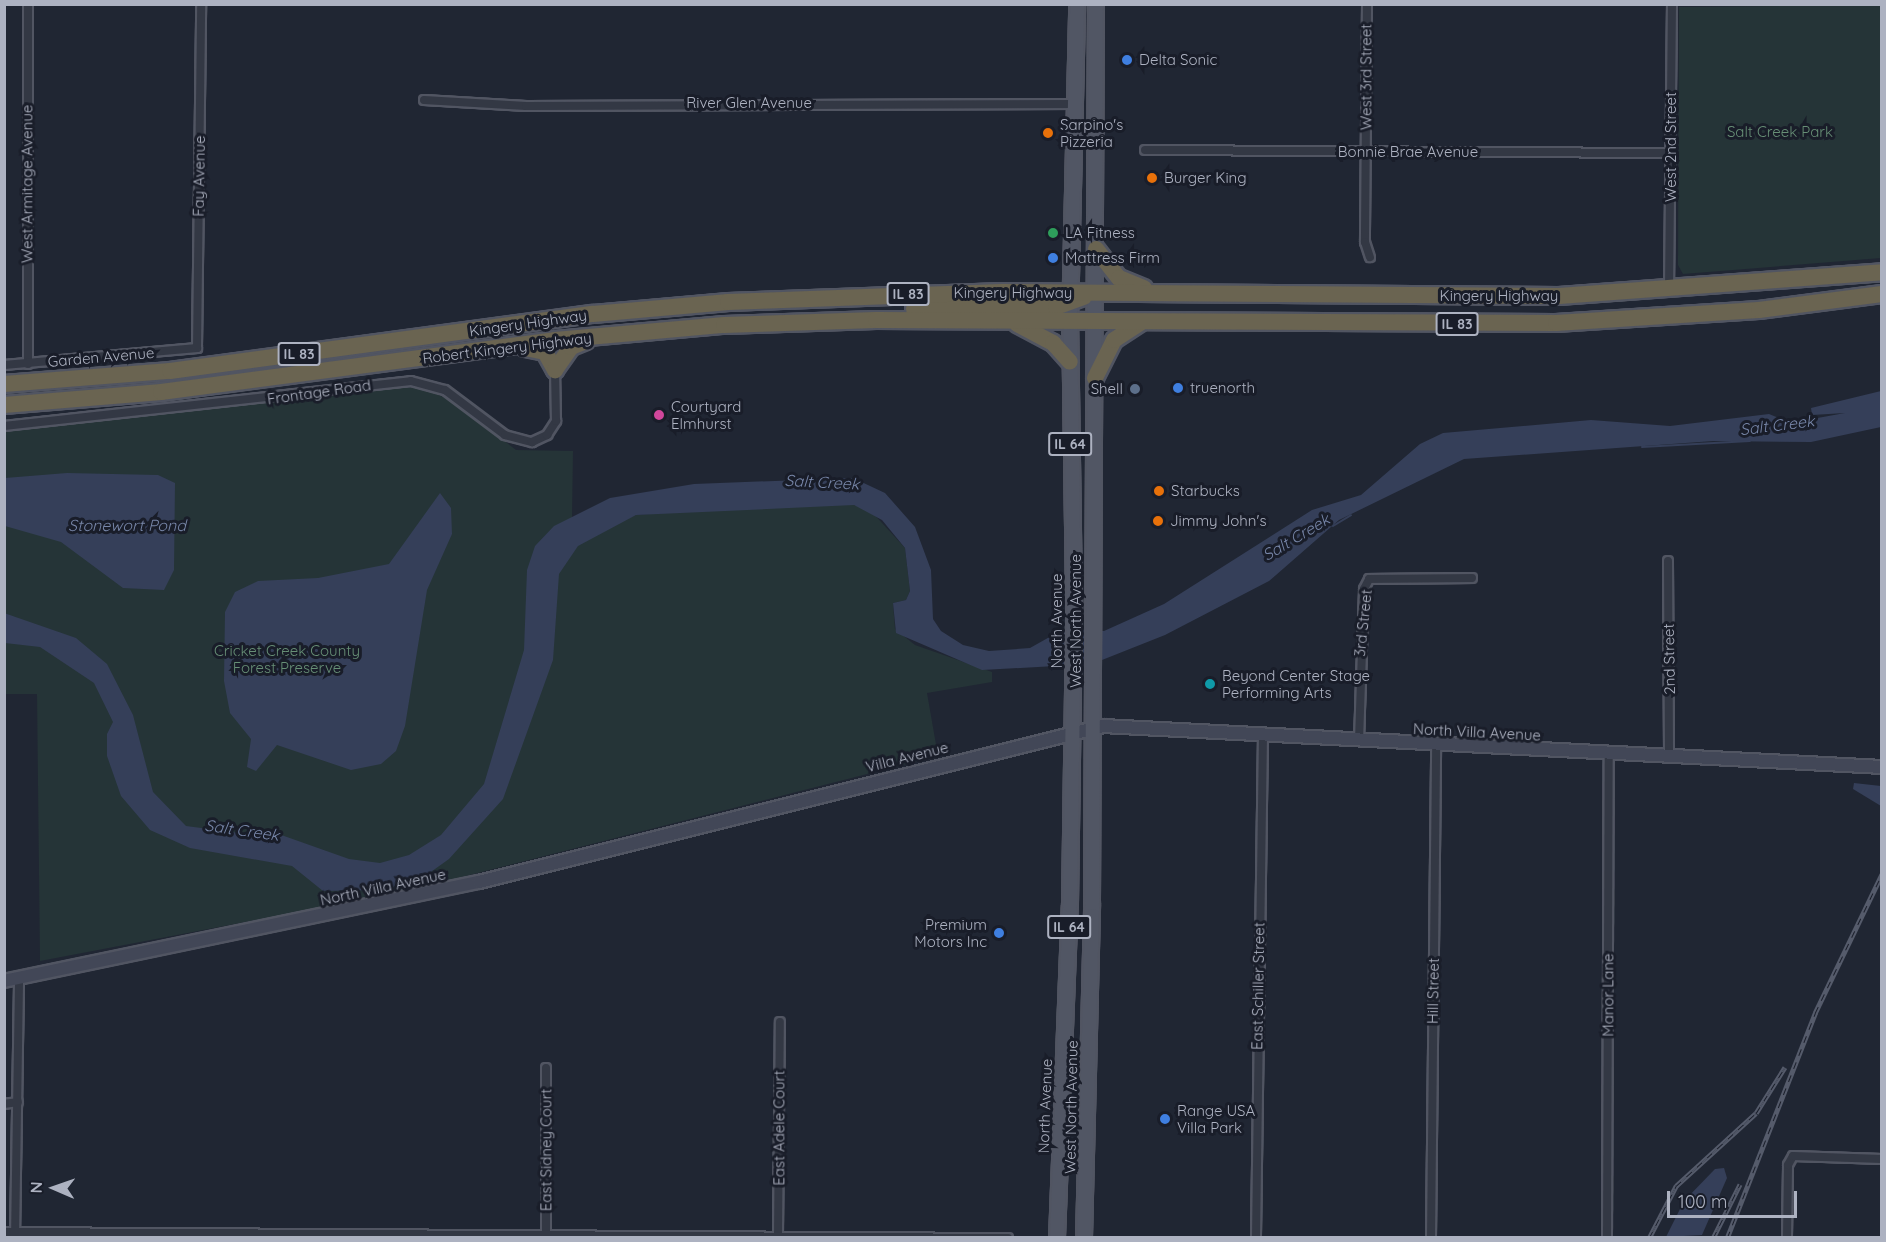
<!DOCTYPE html>
<style>
body{margin:0}
#map{position:relative;width:1886px;height:1242px;overflow:hidden;background:#202633;font-family:Quicksand,sans-serif}
div>[style]{position:absolute}
[style*='--x']{left:calc(var(--x)*1px);top:calc(var(--y)*1px);width:calc(var(--w)*1px);rotate:calc(var(--a)*1deg)}
.green>*{inset:0;background:#253437}
.water>*{inset:0;background:#353f59}
.stream>*{height:2px;margin:-1px;padding:0 1px;transform-origin:1px;border-radius:1px;background:#353f59}
.roads{filter:drop-shadow(2px 0 #515562) drop-shadow(-2px 0 #515562) drop-shadow(0 2px #515562) drop-shadow(0 -2px #515562)}
.street>*{height:8px;margin:-4px;padding:0 4px;transform-origin:4px;border-radius:4px;background:#333844}
.secondary>*{height:12px;margin:-6px;padding:0 6px;transform-origin:6px;border-radius:6px;background:#424757}
.primary>*{height:14px;margin:-7px;padding:0 7px;transform-origin:7px;border-radius:7px;background:#515664}
.highway>*{height:16px;margin:-8px;padding:0 8px;transform-origin:8px;border-radius:8px;background:#6a6451}
.rail>*{height:4.5px;margin-top:-2.25px;transform-origin:0;background:repeating-linear-gradient(90deg,#191d29 0 7px,#555b6b 0 14px);box-sizing:border-box;border-block:2px solid #555b6b}
.dots>*{width:16px;height:16px;translate:-50% -50%;box-sizing:border-box;border:3px solid #191d29;border-radius:50%}
span{translate:-50% -50%;white-space:nowrap;text-align:center;line-height:1.15;-webkit-text-stroke:6px #191d29;paint-order:stroke}
.shield-label span{padding:2px 4px;background:#191d29;border:2px solid;border-radius:4px;-webkit-text-stroke-width:0}
.shield-label{font-size:14px;color:#adb2c1;font-weight:700}
.poi-label{font-size:15px;color:#adb2c1}
.left{translate:0 -50%;text-align:left}
.right{translate:-100% -50%;text-align:right}
.street-label{font-size:15px;color:#adb2c1}
.park-label{font-size:15px;color:#678f76}
.water-label{font-size:16px;color:#7786a8;font-style:italic}
.frame{position:absolute;inset:0;border:6px solid #adb2c1;pointer-events:none}
.north{position:absolute;left:24px;top:1158px;width:60px;height:60px;-webkit-text-stroke:4px #191d29;paint-order:stroke;rotate:272deg;font-size:16px;font-weight:700;line-height:24px;text-align:center;color:#adb2c1}
.north::after{content:'';display:block;margin:auto;width:21px;height:27px;background:#adb2c1;clip-path:polygon(50% 0,100% 100%,50% 72%,0 100%)}
.scale{position:absolute;left:1667px;top:1191px;width:130px;height:27px;box-sizing:border-box;border:3px solid #adb2c1;border-top:0;padding-left:8px;font-size:18px;line-height:21px;white-space:nowrap;color:#adb2c1;-webkit-text-stroke:4px #191d29;paint-order:stroke}
</style>
<div id="map">
<div class="green">
<div style="clip-path:polygon(1882px 5px,1881px 258px,1683px 274px,1678px 265px,1679px 7px)"></div>
<div style="clip-path:polygon(399px 387px,422px 388px,453px 401px,516px 450px,573px 451px,572px 518px,601px 529px,636px 515px,787px 504px,854px 505px,871px 511px,905px 548px,910px 591px,906px 600px,893px 603px,895px 629px,915px 645px,992px 672px,992px 682px,927px 693px,938px 756px,399px 893px,40px 961px,37px 694px,5px 694px,5px 432px)"></div>
</div>
<div class="water">
<div style="clip-path:polygon(1881px 391px,1881px 427px,1811px 442px,1713px 441px,1464px 459px,1339px 520px,1269px 581px,1165px 635px,1102px 660px,1073px 665px,982px 670px,896px 633px,893px 603px,906px 600px,910px 591px,905px 548px,882px 520px,854px 505px,636px 515px,578px 546px,559px 574px,553px 660px,503px 799px,449px 859px,421px 879px,382px 890px,323px 891px,292px 866px,190px 848px,150px 830px,121px 796px,107px 756px,107px 734px,113px 722px,94px 683px,40px 647px,5px 643px,4px 613px,76px 638px,107px 664px,133px 715px,153px 792px,186px 826px,247px 834px,270px 831px,349px 859px,380px 863px,409px 855px,441px 835px,484px 784px,524px 650px,527px 570px,535px 546px,554px 526px,610px 498px,694px 484px,853px 478px,885px 493px,915px 527px,931px 570px,933px 619px,941px 631px,963px 645px,989px 651px,1030px 648px,1062px 630px,1104px 631px,1164px 604px,1312px 510px,1361px 495px,1420px 444px,1443px 433px,1591px 420px,1670px 426px,1769px 414px,1803px 428px,1812px 419px,1845px 413px,1812px 415px,1811px 408px)"></div>
<div style="clip-path:polygon(67px 473px,158px 475px,175px 483px,174px 570px,164px 590px,123px 588px,61px 542px,5px 526px,5px 478px)"></div>
<div style="clip-path:polygon(440px 493px,451px 508px,452px 534px,427px 590px,405px 726px,396px 751px,381px 764px,351px 770px,277px 745px,256px 771px,247px 767px,251px 739px,230px 713px,224px 681px,225px 612px,235px 592px,258px 581px,318px 578px,389px 564px)"></div>
<div style="clip-path:polygon(1854px 783px,1881px 786px,1881px 806px,1853px 789px)"></div>
<div style="clip-path:polygon(1715px 1169px,1724px 1168px,1727px 1178px,1702px 1235px,1666px 1237px,1684px 1201px)"></div>
</div>
<div class="stream">
<div style="--x:1642;--y:447;--w:108;--a:-3.2"></div>
<div style="--x:1333;--y:526;--w:21;--a:-31"></div>
</div>
<div class="roads">
<div class="street">
<div style="--x:1367;--y:4;--w:238;--a:90.5"></div>
<div style="--x:1365;--y:242;--w:16;--a:72"></div>
<div style="--x:424;--y:100;--w:102;--a:3.4"></div>
<div style="--x:526;--y:106;--w:549;--a:-0.21"></div>
<div style="--x:1145;--y:150;--w:526;--a:0.33"></div>
<div style="--x:1669;--y:289;--w:285;--a:-89.4"></div>
<div style="--x:28;--y:364;--w:360;--a:-90"></div>
<div style="--x:4;--y:365;--w:194;--a:-5"></div>
<div style="--x:197;--y:348;--w:344;--a:-89.3"></div>
<div style="--x:4;--y:426;--w:409;--a:-6.3"></div>
<div style="--x:411;--y:381;--w:35;--a:15"></div>
<div style="--x:445;--y:390;--w:75;--a:36.9"></div>
<div style="--x:505;--y:435;--w:28;--a:15"></div>
<div style="--x:532;--y:442;--w:17;--a:-25"></div>
<div style="--x:547;--y:435;--w:17;--a:-57"></div>
<div style="--x:556;--y:421;--w:51;--a:-91.1"></div>
<div style="--x:1668;--y:561;--w:195;--a:89.7"></div>
<div style="--x:1359;--y:741;--w:152;--a:-88.1"></div>
<div style="--x:1364;--y:589;--w:11;--a:-63"></div>
<div style="--x:1369;--y:579;--w:103;--a:-0.6"></div>
<div style="--x:546;--y:1068;--w:164;--a:90"></div>
<div style="--x:4;--y:1104;--w:14;--a:-8"></div>
<div style="--x:4;--y:1232;--w:1004;--a:0.34"></div>
<div style="--x:778;--y:1234;--w:212;--a:-89.5"></div>
<div style="--x:1256;--y:1236;--w:500;--a:-89.2"></div>
<div style="--x:15;--y:1238;--w:261;--a:-89.1"></div>
<div style="--x:1431;--y:1238;--w:494;--a:-89.4"></div>
<div style="--x:1607;--y:1238;--w:485;--a:-89.8"></div>
<div style="--x:1787;--y:1238;--w:73;--a:-89.2"></div>
<div style="--x:1788;--y:1165;--w:10;--a:-61"></div>
<div style="--x:1793;--y:1156;--w:89;--a:1.9"></div>
</div>
<div class="secondary">
<div style="--x:4;--y:981;--w:485;--a:-11.8"></div>
<div style="--x:479;--y:882;--w:643;--a:-14.04"></div>
<div style="--x:1103;--y:726;--w:780;--a:3.01"></div>
</div>
<div class="primary">
<div style="--x:1057;--y:1238;--w:333;--a:-87.8"></div>
<div style="--x:1070;--y:905;--w:305;--a:-89.2"></div>
<div style="--x:1074;--y:600;--w:277;--a:-90.8"></div>
<div style="--x:1070;--y:323;--w:319;--a:-88.7"></div>
<div style="--x:1084;--y:1238;--w:335;--a:-88.6"></div>
<div style="--x:1092;--y:903;--w:899;--a:-89.75"></div>
</div>
<div class="highway">
<div style="--x:1096;--y:249;--w:37;--a:52"></div>
<div style="--x:1119;--y:278;--w:27;--a:22"></div>
<div style="--x:914;--y:309;--w:142;--a:-0.8"></div>
<div style="--x:1056;--y:307;--w:30;--a:-20"></div>
<div style="--x:1017;--y:324;--w:41;--a:27.8"></div>
<div style="--x:1053;--y:343;--w:25;--a:48"></div>
<div style="--x:525;--y:348;--w:20;--a:11"></div>
<div style="--x:545;--y:352;--w:21;--a:61"></div>
<div style="--x:555;--y:370;--w:28;--a:-55"></div>
<div style="--x:571;--y:347;--w:16;--a:-22"></div>
<div style="--x:1095;--y:378;--w:42;--a:-63.4"></div>
<div style="--x:1114;--y:340;--w:31;--a:-33"></div>
<div style="--x:4;--y:384;--w:167;--a:-4.5"></div>
<div style="--x:170;--y:371;--w:427;--a:-7.7"></div>
<div style="--x:593;--y:314;--w:136;--a:-5.1"></div>
<div style="--x:728;--y:302;--w:274;--a:-2.1"></div>
<div style="--x:1002;--y:292;--w:557;--a:0.41"></div>
<div style="--x:1559;--y:296;--w:324;--a:-4.2"></div>
<div style="--x:4;--y:405;--w:158;--a:-4.7"></div>
<div style="--x:161;--y:392;--w:397;--a:-7.5"></div>
<div style="--x:555;--y:340;--w:170;--a:-5.1"></div>
<div style="--x:724;--y:325;--w:152;--a:-1.9"></div>
<div style="--x:876;--y:320;--w:680;--a:0.25"></div>
<div style="--x:1556;--y:323;--w:203;--a:-3.7"></div>
<div style="--x:1759;--y:310;--w:124;--a:-7.4"></div>
</div>
</div>
<div class="rail">
<div style="--x:1649;--y:1238;--w:59;--a:-62.6"></div>
<div style="--x:1676;--y:1186;--w:108;--a:-42.4"></div>
<div style="--x:1756;--y:1113;--w:54;--a:-57.8"></div>
<div style="--x:1713;--y:1238;--w:60;--a:-63.4"></div>
<div style="--x:1727;--y:1238;--w:242;--a:-68.6"></div>
<div style="--x:1815;--y:1013;--w:154;--a:-64.3"></div>
</div>
<div class="dots">
<div style="left:1127px;top:60px;background:#3f7fe0"></div>
<div style="left:1048px;top:133px;background:#e8710a"></div>
<div style="left:1152px;top:178px;background:#e8710a"></div>
<div style="left:1053px;top:233px;background:#2e9e5b"></div>
<div style="left:1053px;top:258px;background:#3f7fe0"></div>
<div style="left:1178px;top:388px;background:#3f7fe0"></div>
<div style="left:1135px;top:389px;background:#5c6f8a"></div>
<div style="left:659px;top:415px;background:#d1479c"></div>
<div style="left:1159px;top:491px;background:#e8710a"></div>
<div style="left:1158px;top:521px;background:#e8710a"></div>
<div style="left:1210px;top:684px;background:#0f9aa8"></div>
<div style="left:999px;top:933px;background:#3f7fe0"></div>
<div style="left:1165px;top:1119px;background:#3f7fe0"></div>
</div>
<div class="shield-label">
<span style="left:908px;top:294px">IL 83</span>
<span style="left:1457px;top:324px">IL 83</span>
<span style="left:299px;top:354px">IL 83</span>
<span style="left:1070px;top:444px">IL 64</span>
<span style="left:1069px;top:927px">IL 64</span>
</div>
<div class="poi-label">
<span class="left" style="left:1139px;top:60px">Delta Sonic</span>
<span class="left" style="left:1060px;top:133px">Sarpino's<br>Pizzeria</span>
<span class="left" style="left:1164px;top:178px">Burger King</span>
<span class="left" style="left:1065px;top:233px">LA Fitness</span>
<span class="left" style="left:1065px;top:258px">Mattress Firm</span>
<span class="left" style="left:1190px;top:388px">truenorth</span>
<span class="right" style="left:1123px;top:389px">Shell</span>
<span class="left" style="left:671px;top:415px">Courtyard<br>Elmhurst</span>
<span class="left" style="left:1171px;top:491px">Starbucks</span>
<span class="left" style="left:1170px;top:521px">Jimmy John's</span>
<span class="left" style="left:1222px;top:684px">Beyond Center Stage<br>Performing Arts</span>
<span class="right" style="left:987px;top:933px">Premium<br>Motors Inc</span>
<span class="left" style="left:1177px;top:1119px">Range USA<br>Villa Park</span>
</div>
<div class="street-label">
<span style="left:1366px;top:77px;rotate:-90deg">West 3rd Street</span>
<span style="left:749px;top:103px">River Glen Avenue</span>
<span style="left:1671px;top:147px;rotate:-90deg">West 2nd Street</span>
<span style="left:1408px;top:152px">Bonnie Brae Avenue</span>
<span style="left:199px;top:176px;rotate:-89deg">Fay Avenue</span>
<span style="left:27px;top:184px;rotate:-90deg">West Armitage Avenue</span>
<span style="left:1013px;top:293px">Kingery Highway</span>
<span style="left:1499px;top:296px">Kingery Highway</span>
<span style="left:528px;top:323px;rotate:-8deg">Kingery Highway</span>
<span style="left:507px;top:348px;rotate:-7deg">Robert Kingery Highway</span>
<span style="left:101px;top:357px;rotate:-5deg">Garden Avenue</span>
<span style="left:319px;top:392px;rotate:-8deg">Frontage Road</span>
<span style="left:1057px;top:621px;rotate:-90deg">North Avenue</span>
<span style="left:1076px;top:621px;rotate:-90deg">West North Avenue</span>
<span style="left:1363px;top:623px;rotate:-84deg">3rd Street</span>
<span style="left:1669px;top:659px;rotate:-91deg">2nd Street</span>
<span style="left:1477px;top:732px;rotate:3deg">North Villa Avenue</span>
<span style="left:907px;top:757px;rotate:-14deg">Villa Avenue</span>
<span style="left:383px;top:887px;rotate:-12deg">North Villa Avenue</span>
<span style="left:1258px;top:986px;rotate:-89deg">East Schiller Street</span>
<span style="left:1433px;top:991px;rotate:-89deg">Hill Street</span>
<span style="left:1608px;top:995px;rotate:-90deg">Manor Lane</span>
<span style="left:1045px;top:1106px;rotate:-88deg">North Avenue</span>
<span style="left:1071px;top:1107px;rotate:-89deg">West North Avenue</span>
<span style="left:779px;top:1128px;rotate:-90deg">East Adele Court</span>
<span style="left:546px;top:1150px;rotate:-90deg">East Sidney Court</span>
</div>
<div class="park-label">
<span style="left:1780px;top:132px">Salt Creek Park</span>
<span style="left:287px;top:659px">Cricket Creek County<br>Forest Preserve</span>
</div>
<div class="water-label">
<span style="left:1777px;top:425px;rotate:-7deg">Salt Creek</span>
<span style="left:822px;top:482px;rotate:3deg">Salt Creek</span>
<span style="left:127px;top:525px">Stonewort Pond</span>
<span style="left:1296px;top:537px;rotate:-31deg">Salt Creek</span>
<span style="left:242px;top:830px;rotate:8deg">Salt Creek</span>
</div>
<div class="frame"></div>
<div class="north">N</div>
<div class="scale">100 m</div>
</div>
